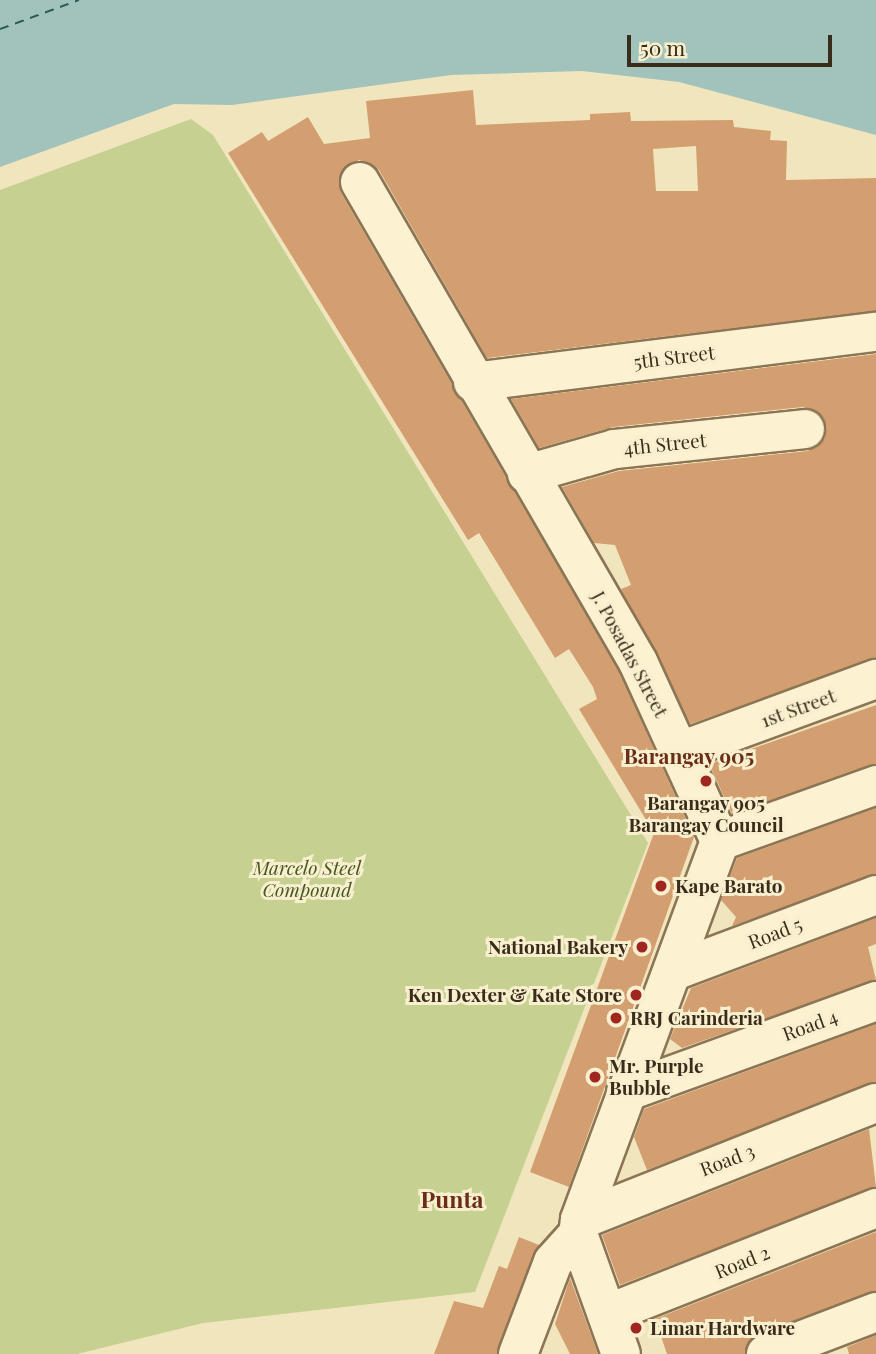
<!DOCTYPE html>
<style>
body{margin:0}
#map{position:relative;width:876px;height:1354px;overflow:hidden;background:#f1e5be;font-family:"Playfair Display",serif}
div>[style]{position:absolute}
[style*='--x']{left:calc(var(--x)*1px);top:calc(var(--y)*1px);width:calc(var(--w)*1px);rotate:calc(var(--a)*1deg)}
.green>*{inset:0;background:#c5d091}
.water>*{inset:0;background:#a2c3bb}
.ferry>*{height:2px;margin-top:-1px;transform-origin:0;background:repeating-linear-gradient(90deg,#295b5a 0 9px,transparent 0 16px)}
.building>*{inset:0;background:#d39f71}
.roads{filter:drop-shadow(2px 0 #8b7555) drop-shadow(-2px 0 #8b7555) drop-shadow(0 2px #8b7555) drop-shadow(0 -2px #8b7555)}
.minor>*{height:38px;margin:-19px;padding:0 19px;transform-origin:19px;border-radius:19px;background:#fcf2d2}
.dots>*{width:19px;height:19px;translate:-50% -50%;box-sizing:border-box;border:4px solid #f8efce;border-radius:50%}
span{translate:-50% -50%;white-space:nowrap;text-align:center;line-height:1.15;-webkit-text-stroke:6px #f8efce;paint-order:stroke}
.street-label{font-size:19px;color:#392c1b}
.poi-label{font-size:19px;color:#392c1b;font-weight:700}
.left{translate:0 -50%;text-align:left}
.right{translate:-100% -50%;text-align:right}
.park-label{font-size:19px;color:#465820;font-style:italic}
.neighbourhood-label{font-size:21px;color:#6a2d17;font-weight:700}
.quarter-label{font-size:23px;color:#6a2d17;font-weight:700}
.scale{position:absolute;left:627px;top:35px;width:205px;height:32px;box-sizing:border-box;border:4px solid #392c1b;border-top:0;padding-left:9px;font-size:21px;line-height:24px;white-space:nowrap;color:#392c1b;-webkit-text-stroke:5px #f8efce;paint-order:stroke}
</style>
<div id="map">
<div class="green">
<div style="clip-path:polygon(191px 119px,213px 135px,648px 843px,475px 1292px,203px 1323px,77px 1354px,0 1354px,0 190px)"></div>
</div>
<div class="water">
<div style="clip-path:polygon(0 0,876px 0,876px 135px,679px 82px,582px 71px,451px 75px,232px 105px,174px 104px,0 167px)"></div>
</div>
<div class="ferry">
<div style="--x:0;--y:29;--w:84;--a:-20.2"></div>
</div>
<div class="building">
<div style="clip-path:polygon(evenodd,473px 90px,476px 125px,590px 120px,590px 114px,630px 112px,631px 121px,733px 120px,734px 127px,771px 131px,770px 140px,787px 141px,786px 180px,876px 178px,876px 311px,487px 358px,379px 170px,359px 160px,341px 172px,341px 193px,619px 672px,694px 837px,569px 1187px,530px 1172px,654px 833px,579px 709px,597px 699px,593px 687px,569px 649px,555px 658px,479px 533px,468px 540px,228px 153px,262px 132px,268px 141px,308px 117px,324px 144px,370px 138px,366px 101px,473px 90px,696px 146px,698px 191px,656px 191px,653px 149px,696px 146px)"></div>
<div style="clip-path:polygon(876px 354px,876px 658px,690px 724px,621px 589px,631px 585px,615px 545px,594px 543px,562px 487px,619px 471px,808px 451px,825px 438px,823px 417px,803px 407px,613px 427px,539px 448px,511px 399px)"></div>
<div style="clip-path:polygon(876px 705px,876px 764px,732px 814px,709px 764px)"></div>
<div style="clip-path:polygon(876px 808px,876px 874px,732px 926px,736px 917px,721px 900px,737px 858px)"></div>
<div style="clip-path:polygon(876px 918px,876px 944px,868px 947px,876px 980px,682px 1048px,670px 1039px,691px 988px)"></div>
<div style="clip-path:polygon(876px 1024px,876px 1082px,647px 1170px,634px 1137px,644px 1109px)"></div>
<div style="clip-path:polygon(869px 1129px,876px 1187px,620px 1285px,602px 1235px)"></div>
<div style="clip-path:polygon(876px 1232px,876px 1291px,758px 1334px,745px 1354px,667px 1354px,655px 1319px)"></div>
<div style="clip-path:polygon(519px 1237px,539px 1245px,497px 1354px,434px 1354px,454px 1301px,483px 1308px,499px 1266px,507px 1269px)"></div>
<div style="clip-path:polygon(570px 1278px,598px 1354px,570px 1354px,555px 1324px)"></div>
<div style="clip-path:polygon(876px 1335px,876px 1354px,849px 1354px,847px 1347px)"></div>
</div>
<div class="roads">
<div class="minor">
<div style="--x:360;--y:182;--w:555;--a:59.92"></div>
<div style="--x:638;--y:662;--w:197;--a:65.4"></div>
<div style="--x:720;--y:841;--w:404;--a:110.3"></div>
<div style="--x:580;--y:1220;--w:14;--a:98"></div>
<div style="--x:578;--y:1234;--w:127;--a:70.3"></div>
<div style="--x:473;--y:382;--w:406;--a:-7.1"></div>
<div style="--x:527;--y:474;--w:91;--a:-15.9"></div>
<div style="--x:615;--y:449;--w:191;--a:-6"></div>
<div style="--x:680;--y:751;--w:209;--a:-20.2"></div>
<div style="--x:720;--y:841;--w:166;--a:-19.7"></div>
<div style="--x:674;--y:971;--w:216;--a:-20.6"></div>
<div style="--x:626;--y:1092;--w:266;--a:-20"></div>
<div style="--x:580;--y:1220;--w:318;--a:-21.6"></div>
<div style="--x:607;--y:1314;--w:289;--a:-21.5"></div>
<div style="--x:518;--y:1354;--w:98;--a:-69.2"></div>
<div style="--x:553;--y:1262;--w:38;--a:-48"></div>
<div style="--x:766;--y:1354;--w:118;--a:-20.9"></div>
</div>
</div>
<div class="dots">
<div style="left:706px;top:781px;background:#9f2720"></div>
<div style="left:661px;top:886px;background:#9f2720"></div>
<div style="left:642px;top:947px;background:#9f2720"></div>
<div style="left:636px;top:995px;background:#9f2720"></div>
<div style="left:616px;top:1018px;background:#9f2720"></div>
<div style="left:595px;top:1077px;background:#9f2720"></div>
<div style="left:636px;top:1328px;background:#9f2720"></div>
</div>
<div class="street-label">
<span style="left:674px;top:357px;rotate:-7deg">5th Street</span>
<span style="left:665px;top:444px;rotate:-6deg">4th Street</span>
<span style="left:630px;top:654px;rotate:62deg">J. Posadas Street</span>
<span style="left:798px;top:708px;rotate:-20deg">1st Street</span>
<span style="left:775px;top:933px;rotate:-21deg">Road 5</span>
<span style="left:810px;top:1025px;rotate:-20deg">Road 4</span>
<span style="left:727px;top:1160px;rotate:-21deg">Road 3</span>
<span style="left:742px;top:1262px;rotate:-22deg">Road 2</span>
</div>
<div class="poi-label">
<span style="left:706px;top:814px">Barangay 905<br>Barangay Council</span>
<span class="left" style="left:675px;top:886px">Kape Barato</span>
<span class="right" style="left:628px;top:947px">National Bakery</span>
<span class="right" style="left:622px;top:995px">Ken Dexter &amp; Kate Store</span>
<span class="left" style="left:630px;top:1018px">RRJ Carinderia</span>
<span class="left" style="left:609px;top:1077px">Mr. Purple<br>Bubble</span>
<span class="left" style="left:650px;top:1328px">Limar Hardware</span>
</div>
<div class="park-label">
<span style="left:307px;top:879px">Marcelo Steel<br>Compound</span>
</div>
<div class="neighbourhood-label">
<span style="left:689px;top:755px">Barangay 905</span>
</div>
<div class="quarter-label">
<span style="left:452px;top:1199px">Punta</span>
</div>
<div class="scale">50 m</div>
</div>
